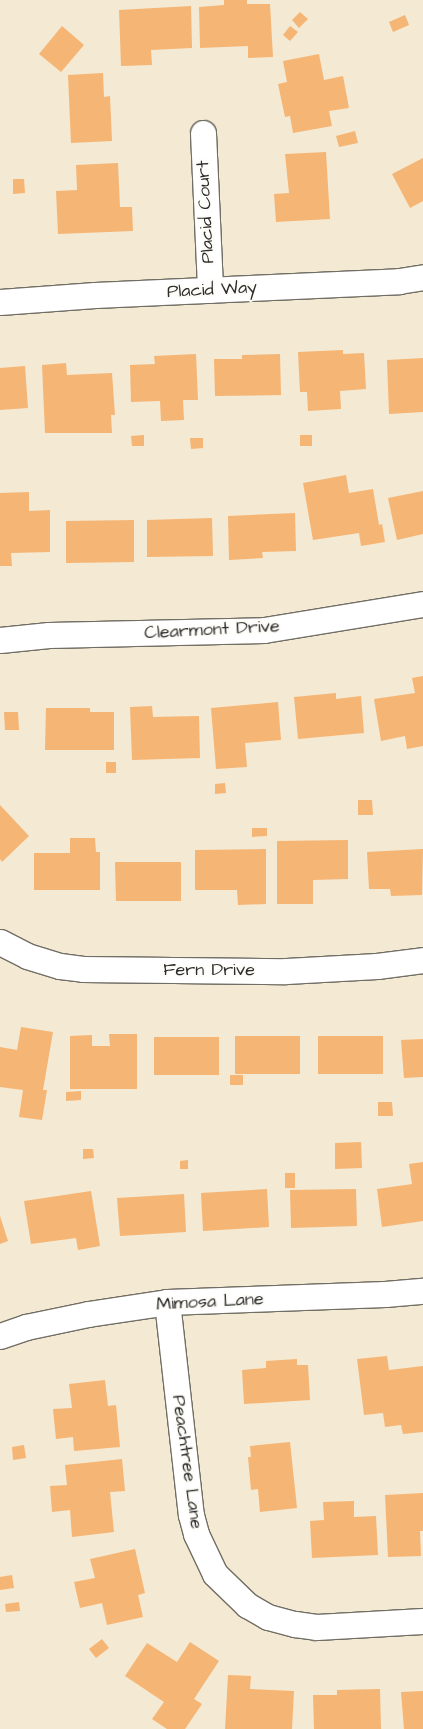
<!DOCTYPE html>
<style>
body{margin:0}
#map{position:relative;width:423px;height:1729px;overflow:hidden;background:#f4e9d2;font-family:"Architects Daughter",sans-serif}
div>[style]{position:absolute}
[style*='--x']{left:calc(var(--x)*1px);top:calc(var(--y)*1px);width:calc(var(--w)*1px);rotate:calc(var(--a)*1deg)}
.building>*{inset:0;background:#f5b575}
.roads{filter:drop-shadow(1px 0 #716e65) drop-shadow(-1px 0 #716e65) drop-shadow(0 1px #716e65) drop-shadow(0 -1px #716e65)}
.minor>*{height:25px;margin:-12.5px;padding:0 12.5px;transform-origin:12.5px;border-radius:12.5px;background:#fff}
span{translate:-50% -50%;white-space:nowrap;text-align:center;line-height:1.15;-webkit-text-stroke:4px #fdfcf7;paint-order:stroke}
.street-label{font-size:18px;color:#2b2b2b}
</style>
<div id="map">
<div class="building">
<div style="clip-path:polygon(224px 0,247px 0,247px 4px,270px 4px,273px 57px,248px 58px,248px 46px,200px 48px,199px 7px,224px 5px)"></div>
<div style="clip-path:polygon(191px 6px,192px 48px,151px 50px,152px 65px,121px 66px,119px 10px)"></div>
<div style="clip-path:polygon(300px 12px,308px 19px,299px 28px,292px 20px)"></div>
<div style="clip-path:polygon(405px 15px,409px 25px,393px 32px,389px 22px)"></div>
<div style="clip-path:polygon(62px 26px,84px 45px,61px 72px,39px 54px)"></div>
<div style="clip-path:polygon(290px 26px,298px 32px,290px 41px,283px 35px)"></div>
<div style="clip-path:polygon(319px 54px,324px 80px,343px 76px,349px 108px,329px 111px,332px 126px,293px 133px,290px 116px,285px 117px,278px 84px,287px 82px,283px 61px)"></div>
<div style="clip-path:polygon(103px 73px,104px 97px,110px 96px,112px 141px,71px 143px,68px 75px)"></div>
<div style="clip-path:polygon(355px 131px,358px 143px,339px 147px,336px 136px)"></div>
<div style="clip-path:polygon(326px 152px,330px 219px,276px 222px,274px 194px,289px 193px,285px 154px)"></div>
<div style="clip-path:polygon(423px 158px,423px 201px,410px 208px,392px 174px)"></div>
<div style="clip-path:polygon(118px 163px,120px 207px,132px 207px,133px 231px,58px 234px,56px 191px,77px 190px,76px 165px)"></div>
<div style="clip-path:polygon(13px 179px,24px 179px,25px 193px,13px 194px)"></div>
<div style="clip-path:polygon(343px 350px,343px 354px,364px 353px,366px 389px,340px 391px,341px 409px,308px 411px,307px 392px,300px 392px,298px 352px)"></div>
<div style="clip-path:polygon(196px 354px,198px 400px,183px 400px,184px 420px,161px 421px,160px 401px,131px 402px,130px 365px,155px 364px,154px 356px)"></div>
<div style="clip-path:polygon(280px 354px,281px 395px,215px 396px,214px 359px,242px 359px,242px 355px)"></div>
<div style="clip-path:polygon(423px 358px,423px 412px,389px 414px,387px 360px)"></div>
<div style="clip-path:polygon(66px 363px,67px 375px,112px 373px,115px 415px,111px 415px,112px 433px,45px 433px,42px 365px)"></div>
<div style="clip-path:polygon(25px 366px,28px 408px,0 410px,0 368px)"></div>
<div style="clip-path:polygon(144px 435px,144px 446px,132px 446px,131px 436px)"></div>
<div style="clip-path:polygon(300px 435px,312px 435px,312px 446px,300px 446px)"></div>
<div style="clip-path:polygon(190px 438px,203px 438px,203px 448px,191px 449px)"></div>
<div style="clip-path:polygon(346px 475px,349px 493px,373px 489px,379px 525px,382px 524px,385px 542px,361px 546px,359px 533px,313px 540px,303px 483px)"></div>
<div style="clip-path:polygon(423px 491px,423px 534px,397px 540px,388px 498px)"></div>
<div style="clip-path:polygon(29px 492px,29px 511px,50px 510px,50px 552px,11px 553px,12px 566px,0 566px,0 493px)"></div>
<div style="clip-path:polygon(295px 513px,296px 551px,262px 552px,263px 558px,229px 560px,228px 516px)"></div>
<div style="clip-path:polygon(212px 518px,213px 556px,147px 557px,147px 520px)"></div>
<div style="clip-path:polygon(134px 520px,134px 562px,66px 563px,66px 521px)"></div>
<div style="clip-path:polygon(423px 676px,423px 746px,407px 749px,405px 736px,381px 741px,374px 699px,415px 693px,412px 678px)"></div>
<div style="clip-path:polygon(336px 693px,336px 699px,361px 696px,364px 733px,298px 739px,294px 697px)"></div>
<div style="clip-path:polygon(278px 702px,281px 740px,245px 743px,247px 767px,216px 769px,211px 708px)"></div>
<div style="clip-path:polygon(152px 706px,153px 717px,199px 716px,200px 758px,132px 760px,130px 707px)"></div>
<div style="clip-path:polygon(46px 708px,90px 708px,90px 712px,114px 712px,114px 750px,45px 750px)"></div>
<div style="clip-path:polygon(4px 712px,18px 712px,19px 730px,5px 730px)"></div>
<div style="clip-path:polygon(106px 762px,116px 762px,116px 773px,106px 773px)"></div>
<div style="clip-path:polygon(225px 783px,226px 793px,215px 794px,215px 784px)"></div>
<div style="clip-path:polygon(358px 800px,372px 800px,373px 815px,358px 815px)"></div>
<div style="clip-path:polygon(0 805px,29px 836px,2px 862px,0 859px)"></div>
<div style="clip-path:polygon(252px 828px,267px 828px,267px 836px,252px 837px)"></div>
<div style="clip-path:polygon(70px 838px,95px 838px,96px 852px,100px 852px,100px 890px,34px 890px,34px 853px,70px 853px)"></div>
<div style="clip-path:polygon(348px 840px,348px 879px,313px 880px,313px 904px,277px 904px,277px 841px)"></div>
<div style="clip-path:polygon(266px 849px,266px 904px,238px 905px,237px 890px,195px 890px,195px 850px)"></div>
<div style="clip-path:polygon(423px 849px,422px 895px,391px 896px,390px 889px,369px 889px,367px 852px)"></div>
<div style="clip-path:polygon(115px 862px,181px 862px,181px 901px,116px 901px)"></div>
<div style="clip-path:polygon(21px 1027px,53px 1032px,43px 1090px,47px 1090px,42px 1120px,19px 1117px,23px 1090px,0 1087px,0 1047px,17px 1050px)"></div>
<div style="clip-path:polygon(109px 1034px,137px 1034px,137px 1089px,70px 1089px,70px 1036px,92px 1035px,92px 1046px,110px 1046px)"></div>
<div style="clip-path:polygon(235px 1036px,300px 1036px,300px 1074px,235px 1074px)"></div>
<div style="clip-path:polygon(318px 1036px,383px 1036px,383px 1074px,318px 1074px)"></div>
<div style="clip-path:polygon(154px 1037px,219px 1037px,219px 1075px,154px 1075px)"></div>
<div style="clip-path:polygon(423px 1039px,423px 1077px,404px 1078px,401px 1040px)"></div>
<div style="clip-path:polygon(230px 1075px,243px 1075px,243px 1085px,230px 1085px)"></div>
<div style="clip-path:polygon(81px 1091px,81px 1100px,66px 1101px,66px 1092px)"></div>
<div style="clip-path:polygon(378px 1102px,392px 1102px,393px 1116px,378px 1116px)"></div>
<div style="clip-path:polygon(361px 1142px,362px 1168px,335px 1169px,335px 1143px)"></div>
<div style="clip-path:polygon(83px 1149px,93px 1149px,94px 1158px,83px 1159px)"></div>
<div style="clip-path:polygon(188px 1160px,188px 1169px,180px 1169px,180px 1161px)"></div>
<div style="clip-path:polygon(423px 1162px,423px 1221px,382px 1227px,377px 1189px,412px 1184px,409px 1164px)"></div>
<div style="clip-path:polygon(285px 1173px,295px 1173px,295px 1188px,285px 1188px)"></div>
<div style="clip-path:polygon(267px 1189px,269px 1227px,203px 1231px,201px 1193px)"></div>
<div style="clip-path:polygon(356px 1189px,357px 1226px,291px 1228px,290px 1190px)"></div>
<div style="clip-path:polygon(91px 1191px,100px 1246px,78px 1250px,76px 1238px,31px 1244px,24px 1201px)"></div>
<div style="clip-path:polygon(184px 1194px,186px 1232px,120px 1236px,117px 1198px)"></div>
<div style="clip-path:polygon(0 1216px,8px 1241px,0 1244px)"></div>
<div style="clip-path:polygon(387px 1356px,389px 1370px,423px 1366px,423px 1432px,403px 1434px,401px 1425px,385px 1427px,383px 1413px,364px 1415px,357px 1359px)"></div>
<div style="clip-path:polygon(297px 1359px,297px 1365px,308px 1365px,310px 1400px,244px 1404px,242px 1370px,266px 1368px,266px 1361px)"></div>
<div style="clip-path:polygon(105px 1380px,108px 1406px,116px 1405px,120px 1447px,74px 1451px,73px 1437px,56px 1439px,53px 1409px,72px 1408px,69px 1384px)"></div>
<div style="clip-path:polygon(290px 1442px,297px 1508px,260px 1512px,258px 1489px,251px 1490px,248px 1457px,251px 1457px,250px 1446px)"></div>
<div style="clip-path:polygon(24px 1445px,26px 1458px,13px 1460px,12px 1447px)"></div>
<div style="clip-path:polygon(122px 1459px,125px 1491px,110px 1492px,114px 1532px,72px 1537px,70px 1510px,52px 1512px,50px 1486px,67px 1485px,65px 1465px)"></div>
<div style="clip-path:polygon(423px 1493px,423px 1531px,420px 1531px,421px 1556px,388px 1557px,385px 1495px)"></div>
<div style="clip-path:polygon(354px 1501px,354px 1517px,376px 1516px,378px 1555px,312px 1558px,310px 1521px,324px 1520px,323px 1502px)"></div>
<div style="clip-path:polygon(135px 1549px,145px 1593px,138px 1595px,143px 1617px,107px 1625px,102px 1603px,80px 1608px,74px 1582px,95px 1578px,90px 1559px)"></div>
<div style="clip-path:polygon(12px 1575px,14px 1588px,0 1590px,0 1577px)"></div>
<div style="clip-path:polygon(19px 1602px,20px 1611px,6px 1612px,5px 1604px)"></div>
<div style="clip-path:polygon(102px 1639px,109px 1648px,96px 1658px,89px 1649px)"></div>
<div style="clip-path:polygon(190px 1642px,219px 1661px,194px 1699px,202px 1704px,185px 1729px,167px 1729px,152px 1719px,164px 1702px,125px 1676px,147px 1643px,177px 1662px)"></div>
<div style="clip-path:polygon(228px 1675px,251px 1676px,250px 1689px,294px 1691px,292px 1729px,225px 1729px)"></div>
<div style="clip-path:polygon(380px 1689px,381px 1729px,314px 1729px,313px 1695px,337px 1695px,337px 1690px)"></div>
<div style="clip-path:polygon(423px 1691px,423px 1729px,404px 1729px,401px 1692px)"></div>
</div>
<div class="roads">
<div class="minor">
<div style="--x:203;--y:133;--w:157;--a:87.4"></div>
<div style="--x:0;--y:302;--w:95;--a:-4.2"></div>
<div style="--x:95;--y:295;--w:304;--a:-2.6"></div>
<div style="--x:399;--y:281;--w:24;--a:-9"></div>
<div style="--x:0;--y:640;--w:49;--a:-5.8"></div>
<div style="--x:49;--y:635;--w:215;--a:-1.3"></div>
<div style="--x:264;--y:630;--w:161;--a:-9.3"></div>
<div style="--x:0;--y:942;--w:30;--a:27"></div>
<div style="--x:27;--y:956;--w:34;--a:17"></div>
<div style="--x:60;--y:966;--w:23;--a:7"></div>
<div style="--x:83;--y:969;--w:203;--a:0.6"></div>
<div style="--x:286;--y:971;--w:91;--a:-3.1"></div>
<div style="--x:377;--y:966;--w:46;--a:-7.4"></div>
<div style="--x:167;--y:1302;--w:214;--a:83.6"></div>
<div style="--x:191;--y:1515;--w:20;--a:75"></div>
<div style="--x:196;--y:1534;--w:44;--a:64.6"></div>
<div style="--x:215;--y:1574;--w:45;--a:44.1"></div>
<div style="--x:247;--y:1605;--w:24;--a:30"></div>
<div style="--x:268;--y:1617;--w:28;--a:15"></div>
<div style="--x:295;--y:1624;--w:21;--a:8"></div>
<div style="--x:316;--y:1627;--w:107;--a:-3.2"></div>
<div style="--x:0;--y:1336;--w:28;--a:-19"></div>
<div style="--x:26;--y:1327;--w:63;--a:-11.8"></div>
<div style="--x:88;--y:1314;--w:80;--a:-8.6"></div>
<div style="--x:167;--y:1302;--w:218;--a:-2.1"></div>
<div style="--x:385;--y:1294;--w:38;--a:-5"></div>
</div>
</div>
<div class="street-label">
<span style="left:206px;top:212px;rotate:-93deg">Placid Court</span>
<span style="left:212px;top:290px;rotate:-3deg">Placid Way</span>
<span style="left:212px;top:630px;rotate:-3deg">Clearmont Drive</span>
<span style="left:209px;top:970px">Fern Drive</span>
<span style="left:210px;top:1302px;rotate:-3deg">Mimosa Lane</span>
<span style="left:187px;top:1462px;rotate:82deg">Peachtree Lane</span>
</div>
</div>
